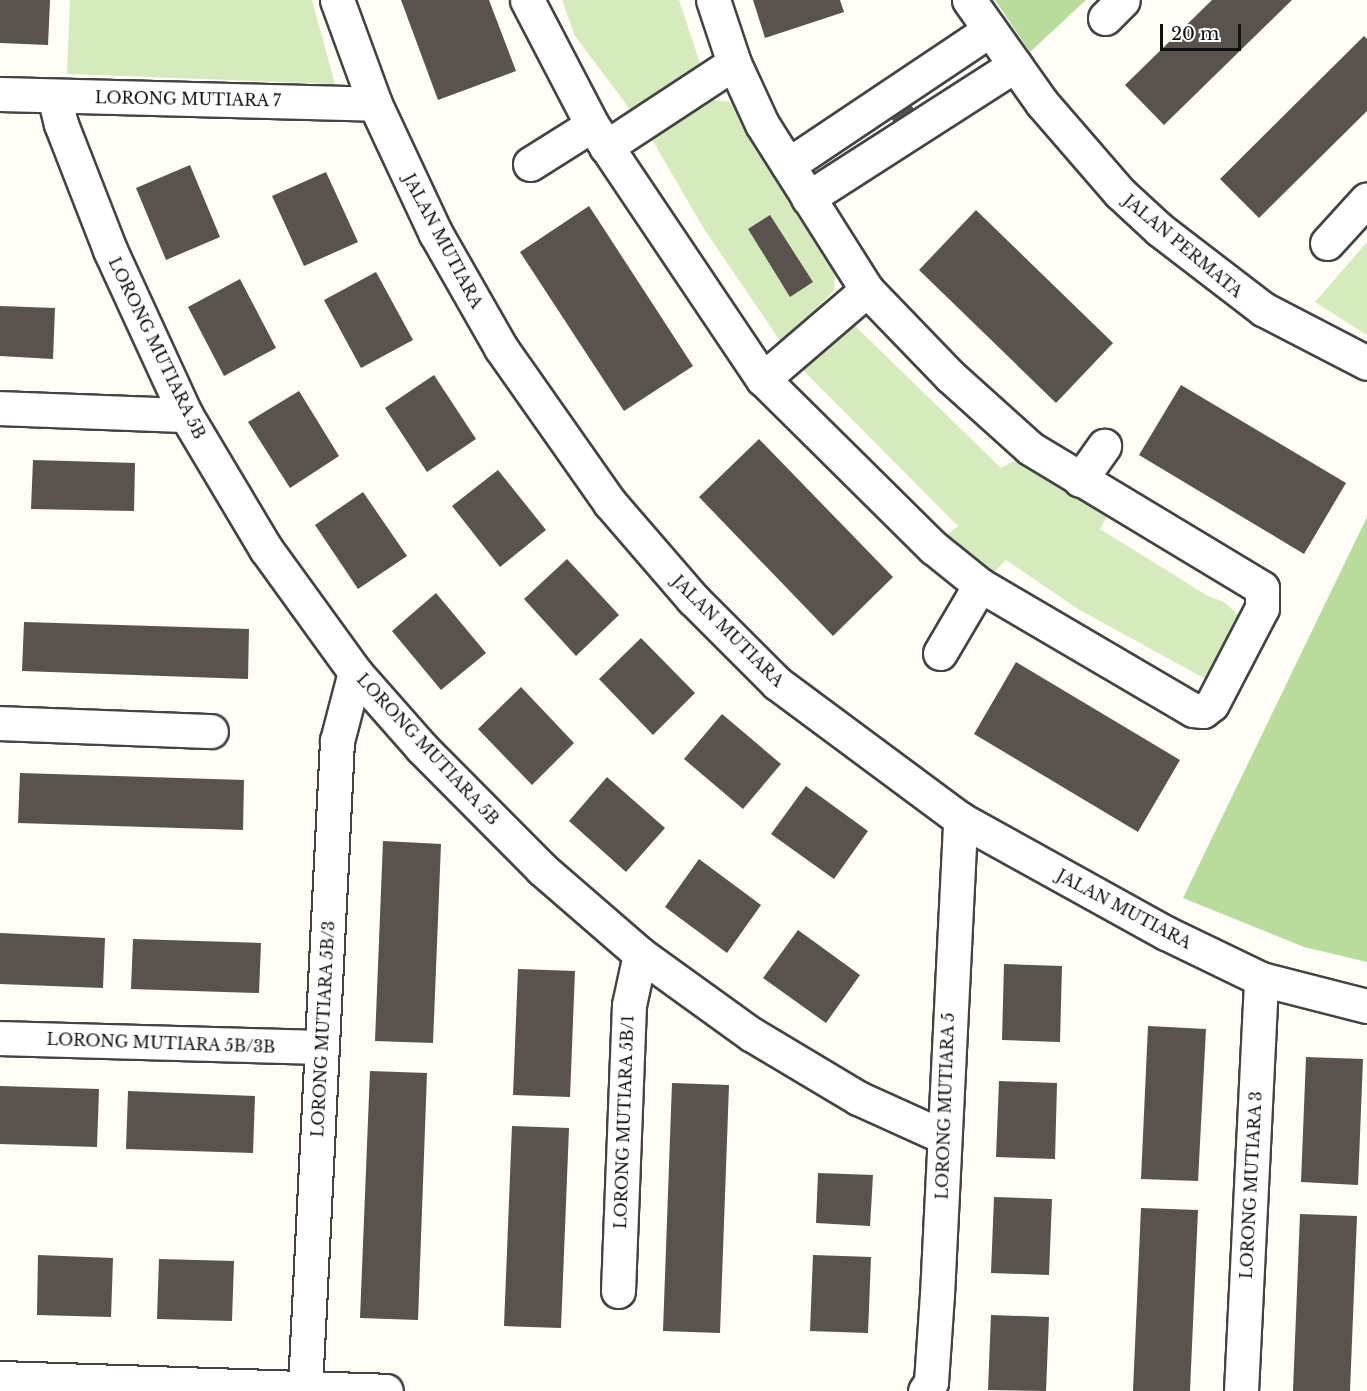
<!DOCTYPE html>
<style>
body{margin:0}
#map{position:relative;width:1367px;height:1391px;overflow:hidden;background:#fffdf5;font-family:"Libre Baskerville",serif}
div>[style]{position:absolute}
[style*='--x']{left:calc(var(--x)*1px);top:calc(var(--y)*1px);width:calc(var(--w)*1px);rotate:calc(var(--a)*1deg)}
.green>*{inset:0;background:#d5ebbd}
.forest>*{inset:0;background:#b9dc9c}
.building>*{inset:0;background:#5a524d}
.roads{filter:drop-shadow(2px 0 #444) drop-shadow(-2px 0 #444) drop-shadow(0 2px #444) drop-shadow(0 -2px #444)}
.minor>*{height:33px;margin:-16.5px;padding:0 16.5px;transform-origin:16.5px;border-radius:16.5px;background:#fff}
span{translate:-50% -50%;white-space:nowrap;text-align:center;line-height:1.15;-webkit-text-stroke:6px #fff;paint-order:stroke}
.street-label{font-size:16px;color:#111}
.scale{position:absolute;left:1160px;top:24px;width:81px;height:27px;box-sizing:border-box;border:3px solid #111;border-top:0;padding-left:8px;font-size:18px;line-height:21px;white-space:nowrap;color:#111;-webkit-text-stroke:4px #fff;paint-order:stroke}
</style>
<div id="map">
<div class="green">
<div style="clip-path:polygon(70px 0,312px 0,335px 84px,67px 74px)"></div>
<div style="clip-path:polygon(562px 0,679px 0,701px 66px,632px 112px,575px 36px)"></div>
<div style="clip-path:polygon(711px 100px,732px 102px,835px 273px,834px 290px,783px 345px,704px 229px,650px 136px)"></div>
<div style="clip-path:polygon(1367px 242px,1367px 335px,1315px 302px)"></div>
<div style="clip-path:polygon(852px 323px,1001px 468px,1020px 458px,1109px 513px,1100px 529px,1208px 596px,1224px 602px,1245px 621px,1211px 682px,1078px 609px,1006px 560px,990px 576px,941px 540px,958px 526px,801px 368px)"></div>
</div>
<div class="forest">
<div style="clip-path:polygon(995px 0,1086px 0,1030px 52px)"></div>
<div style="clip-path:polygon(1367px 517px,1367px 962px,1304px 947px,1183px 898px)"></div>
</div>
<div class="building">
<div style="clip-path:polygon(0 0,50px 0,48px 45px,0 43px)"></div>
<div style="clip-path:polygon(401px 0,489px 0,516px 71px,438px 100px)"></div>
<div style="clip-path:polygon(753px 0,840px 0,844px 12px,765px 38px)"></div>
<div style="clip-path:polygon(1212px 0,1292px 0,1164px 125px,1125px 85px)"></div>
<div style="clip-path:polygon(1364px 36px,1367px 39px,1367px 111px,1259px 218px,1220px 179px)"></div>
<div style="clip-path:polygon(907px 99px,918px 115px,899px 129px,888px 114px)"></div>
<div style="clip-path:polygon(190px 165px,220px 237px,166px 260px,136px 188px)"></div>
<div style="clip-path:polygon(326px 172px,358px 242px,304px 266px,272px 196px)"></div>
<div style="clip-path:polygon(589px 206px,693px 366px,624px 411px,520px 252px)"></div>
<div style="clip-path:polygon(976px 210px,1113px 343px,1056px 403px,919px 270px)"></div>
<div style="clip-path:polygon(770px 215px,813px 282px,790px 297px,748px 229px)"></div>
<div style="clip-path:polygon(376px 272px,413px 340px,361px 368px,324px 300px)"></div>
<div style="clip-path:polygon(240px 279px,276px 348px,224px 376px,188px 307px)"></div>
<div style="clip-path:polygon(0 306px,55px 308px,53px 359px,0 356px)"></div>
<div style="clip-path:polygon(434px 375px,476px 439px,427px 472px,385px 408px)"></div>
<div style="clip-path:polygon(1181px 385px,1346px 483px,1304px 554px,1139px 455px)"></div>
<div style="clip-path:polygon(299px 391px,339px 456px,290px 488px,248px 422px)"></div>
<div style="clip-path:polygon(759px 439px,893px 577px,833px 636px,699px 497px)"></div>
<div style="clip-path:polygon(33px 460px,135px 463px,134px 511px,31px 509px)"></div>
<div style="clip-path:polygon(498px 470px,546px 530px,500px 567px,452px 506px)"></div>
<div style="clip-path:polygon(363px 492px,407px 556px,358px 589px,315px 525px)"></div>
<div style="clip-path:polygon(567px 559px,619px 615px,576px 656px,524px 599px)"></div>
<div style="clip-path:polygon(436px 593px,486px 653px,441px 690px,392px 631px)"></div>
<div style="clip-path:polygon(24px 622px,249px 629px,248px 679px,22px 671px)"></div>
<div style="clip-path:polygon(641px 638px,695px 693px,653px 735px,599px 679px)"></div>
<div style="clip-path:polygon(1016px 662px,1180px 760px,1138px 832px,974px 734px)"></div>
<div style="clip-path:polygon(521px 687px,574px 743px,532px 785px,478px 729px)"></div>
<div style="clip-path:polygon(722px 714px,781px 764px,743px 809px,684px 759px)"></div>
<div style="clip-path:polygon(20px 773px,244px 780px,243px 830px,18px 823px)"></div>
<div style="clip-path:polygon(607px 777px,665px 828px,626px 872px,569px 821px)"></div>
<div style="clip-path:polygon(806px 786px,868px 831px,834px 879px,771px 834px)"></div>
<div style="clip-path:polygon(383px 841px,441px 844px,433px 1043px,375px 1041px)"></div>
<div style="clip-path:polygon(699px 859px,761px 905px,727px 953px,665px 907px)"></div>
<div style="clip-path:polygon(798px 930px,860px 975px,826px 1023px,763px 978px)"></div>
<div style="clip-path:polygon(0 933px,105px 938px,103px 988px,0 984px)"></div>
<div style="clip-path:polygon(133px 939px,261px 943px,259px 993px,131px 989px)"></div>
<div style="clip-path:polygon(1004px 964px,1062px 966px,1060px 1042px,1002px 1040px)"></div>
<div style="clip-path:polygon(518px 969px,575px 971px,570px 1097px,513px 1095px)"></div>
<div style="clip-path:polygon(1148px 1026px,1206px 1029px,1198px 1181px,1141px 1179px)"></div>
<div style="clip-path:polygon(1306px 1057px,1363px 1059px,1358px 1185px,1301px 1182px)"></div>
<div style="clip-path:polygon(370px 1071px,427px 1073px,418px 1320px,360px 1318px)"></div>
<div style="clip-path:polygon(999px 1081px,1057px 1083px,1055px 1159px,996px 1157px)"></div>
<div style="clip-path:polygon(672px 1083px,729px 1085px,720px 1333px,663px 1331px)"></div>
<div style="clip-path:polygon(0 1086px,99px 1089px,97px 1147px,0 1144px)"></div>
<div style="clip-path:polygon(128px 1091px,255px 1096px,253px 1153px,126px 1149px)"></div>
<div style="clip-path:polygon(512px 1126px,569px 1128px,561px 1328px,504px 1326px)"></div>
<div style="clip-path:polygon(818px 1173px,873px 1175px,870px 1226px,816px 1223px)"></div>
<div style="clip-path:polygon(994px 1197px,1052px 1199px,1049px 1275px,991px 1273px)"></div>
<div style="clip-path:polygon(1141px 1208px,1198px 1210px,1190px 1391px,1133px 1391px)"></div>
<div style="clip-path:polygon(1300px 1214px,1357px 1216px,1350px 1391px,1293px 1391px)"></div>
<div style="clip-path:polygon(38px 1255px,113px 1258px,111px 1317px,37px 1315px)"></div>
<div style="clip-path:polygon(813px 1255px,871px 1257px,868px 1333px,810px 1331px)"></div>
<div style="clip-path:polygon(159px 1259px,234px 1261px,232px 1321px,157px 1319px)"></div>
<div style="clip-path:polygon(991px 1315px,1049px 1317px,1046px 1391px,988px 1390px)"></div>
</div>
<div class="roads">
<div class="minor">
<div style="--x:337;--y:0;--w:111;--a:69.9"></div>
<div style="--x:375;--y:104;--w:144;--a:64.9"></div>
<div style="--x:436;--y:234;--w:131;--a:60.3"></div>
<div style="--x:501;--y:348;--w:189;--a:54.9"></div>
<div style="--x:610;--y:503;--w:127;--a:49.2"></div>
<div style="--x:693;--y:599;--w:119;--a:45"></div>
<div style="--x:777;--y:683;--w:228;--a:36.6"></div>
<div style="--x:960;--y:819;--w:235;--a:29"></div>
<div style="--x:1166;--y:933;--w:106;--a:25.8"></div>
<div style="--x:1261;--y:979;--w:109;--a:14.3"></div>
<div style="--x:527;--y:0;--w:141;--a:62.5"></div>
<div style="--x:592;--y:125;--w:306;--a:56.1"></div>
<div style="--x:763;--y:379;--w:240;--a:44.7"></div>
<div style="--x:934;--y:548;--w:59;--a:38.8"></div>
<div style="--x:980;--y:585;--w:247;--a:30.4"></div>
<div style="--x:1193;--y:710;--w:10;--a:6"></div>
<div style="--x:1203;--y:711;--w:11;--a:-38"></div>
<div style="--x:1212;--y:704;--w:108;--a:-62.5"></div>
<div style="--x:1262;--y:608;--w:20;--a:-90"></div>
<div style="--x:1262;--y:588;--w:271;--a:-148.9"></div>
<div style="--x:1030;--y:448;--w:108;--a:-138"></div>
<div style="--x:950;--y:376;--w:120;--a:-134"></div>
<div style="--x:867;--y:290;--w:196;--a:-122.3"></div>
<div style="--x:762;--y:124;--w:67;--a:-114.7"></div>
<div style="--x:734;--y:63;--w:66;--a:-108.4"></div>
<div style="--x:969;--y:0;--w:126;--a:54.7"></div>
<div style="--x:1042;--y:103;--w:119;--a:49.1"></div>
<div style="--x:1120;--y:193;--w:54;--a:42.8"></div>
<div style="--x:1160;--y:230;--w:130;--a:37.5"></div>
<div style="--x:1263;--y:309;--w:117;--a:27.4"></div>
<div style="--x:1105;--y:18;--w:25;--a:-45"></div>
<div style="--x:0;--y:94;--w:375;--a:1.5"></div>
<div style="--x:54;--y:96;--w:29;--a:76"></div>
<div style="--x:61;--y:124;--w:135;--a:68.7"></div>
<div style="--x:110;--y:250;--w:182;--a:65.3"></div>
<div style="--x:186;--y:415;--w:156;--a:59.2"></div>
<div style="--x:266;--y:549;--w:152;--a:54.1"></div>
<div style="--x:355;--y:672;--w:101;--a:48.6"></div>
<div style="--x:422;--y:748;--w:170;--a:45.2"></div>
<div style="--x:542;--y:869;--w:130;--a:40.9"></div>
<div style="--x:640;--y:954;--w:137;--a:35.8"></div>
<div style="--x:751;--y:1034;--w:125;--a:30.9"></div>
<div style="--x:858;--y:1098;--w:94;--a:24.4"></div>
<div style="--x:606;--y:147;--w:153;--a:-33.3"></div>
<div style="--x:530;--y:164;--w:73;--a:-32.2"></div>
<div style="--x:788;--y:165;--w:243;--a:-33.8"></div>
<div style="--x:808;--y:198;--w:246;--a:-32.7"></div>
<div style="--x:1327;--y:243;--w:59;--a:-47.7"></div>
<div style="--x:763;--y:379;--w:137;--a:-40.6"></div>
<div style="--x:0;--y:408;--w:186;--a:2.2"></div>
<div style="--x:1080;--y:480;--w:42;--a:-54.8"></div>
<div style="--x:940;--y:653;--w:79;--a:-59.5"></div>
<div style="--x:0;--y:723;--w:211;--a:2.2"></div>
<div style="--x:0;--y:1038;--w:322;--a:1.6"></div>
<div style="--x:618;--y:1291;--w:286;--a:-87.8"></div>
<div style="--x:629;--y:1005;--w:52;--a:-77.8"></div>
<div style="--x:0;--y:1378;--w:386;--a:1.9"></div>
<div style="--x:305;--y:1388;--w:648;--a:-87.17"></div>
<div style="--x:337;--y:741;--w:71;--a:-75.4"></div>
<div style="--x:925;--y:1391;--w:11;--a:-56"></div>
<div style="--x:931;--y:1382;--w:87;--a:-86.1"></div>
<div style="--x:937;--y:1295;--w:477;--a:-87.2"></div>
<div style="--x:1241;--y:1391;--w:412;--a:-87.2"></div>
</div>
</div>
<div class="street-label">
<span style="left:188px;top:99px;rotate:1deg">LORONG MUTIARA 7</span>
<span style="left:443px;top:241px;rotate:62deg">JALAN MUTIARA</span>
<span style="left:1183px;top:246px;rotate:40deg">JALAN PERMATA</span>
<span style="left:157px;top:348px;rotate:64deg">LORONG MUTIARA 5B</span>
<span style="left:728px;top:631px;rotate:45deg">JALAN MUTIARA</span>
<span style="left:428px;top:749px;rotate:47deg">LORONG MUTIARA 5B</span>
<span style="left:1124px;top:909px;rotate:28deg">JALAN MUTIARA</span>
<span style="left:323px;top:1029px;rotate:-87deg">LORONG MUTIARA 5B/3</span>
<span style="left:161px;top:1043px;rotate:2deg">LORONG MUTIARA 5B/3B</span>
<span style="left:945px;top:1106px;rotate:-88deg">LORONG MUTIARA 5</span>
<span style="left:624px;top:1122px;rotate:-88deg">LORONG MUTIARA 5B/1</span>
<span style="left:1251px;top:1185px;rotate:-87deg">LORONG MUTIARA 3</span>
</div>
<div class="scale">20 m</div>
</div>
